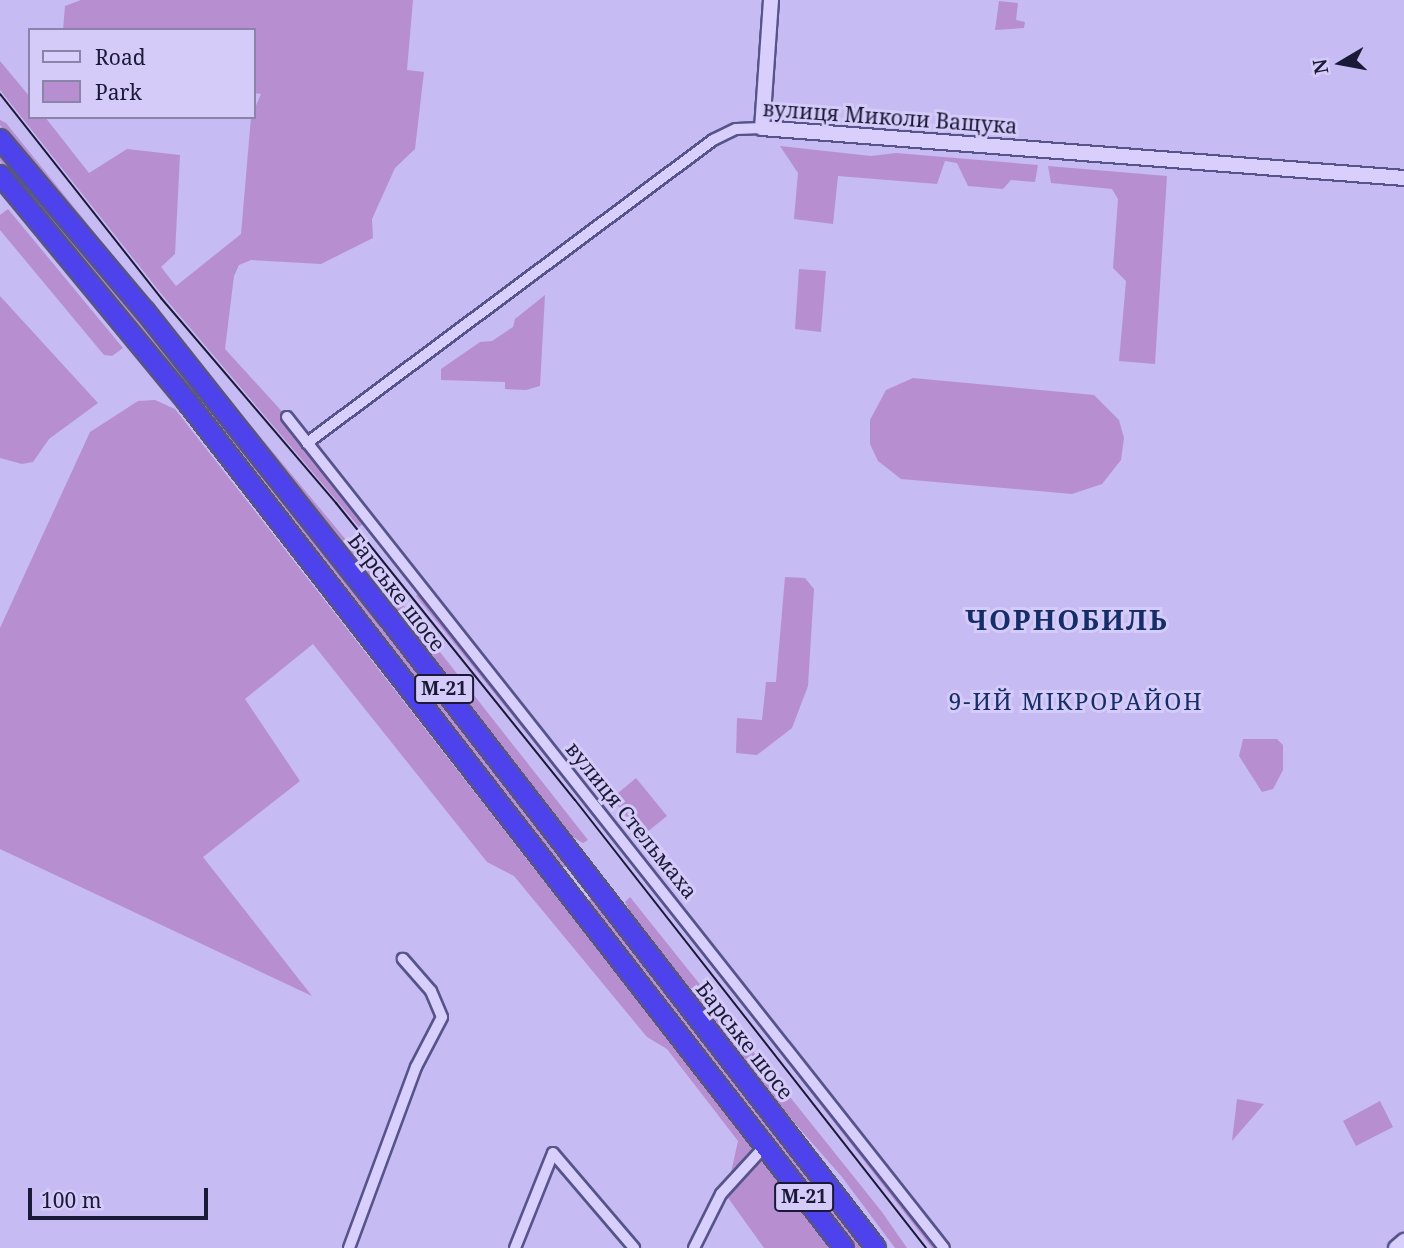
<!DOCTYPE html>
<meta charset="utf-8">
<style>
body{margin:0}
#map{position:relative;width:1404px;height:1248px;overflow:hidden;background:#c6bbf2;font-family:"Noto Serif",serif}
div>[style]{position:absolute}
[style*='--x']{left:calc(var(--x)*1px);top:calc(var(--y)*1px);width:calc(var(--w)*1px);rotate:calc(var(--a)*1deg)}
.green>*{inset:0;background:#b78fd0}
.roads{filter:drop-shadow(2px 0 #56548a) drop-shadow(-2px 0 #56548a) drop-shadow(0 2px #56548a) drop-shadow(0 -2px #56548a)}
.street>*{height:10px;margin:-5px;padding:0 5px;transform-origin:5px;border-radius:5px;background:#d8cffc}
.secondary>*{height:14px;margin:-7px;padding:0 7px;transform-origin:7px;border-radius:7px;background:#d8cffc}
.highway>*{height:18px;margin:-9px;padding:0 9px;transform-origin:9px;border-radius:9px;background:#4d42eb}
.tram>*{height:2px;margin:-1px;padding:0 1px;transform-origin:1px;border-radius:1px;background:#1a1a38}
span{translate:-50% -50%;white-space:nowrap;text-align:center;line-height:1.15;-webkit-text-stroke:6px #d5cbf8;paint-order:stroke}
.shield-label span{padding:2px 5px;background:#d5cbf8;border:2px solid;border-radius:5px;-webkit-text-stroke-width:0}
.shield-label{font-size:19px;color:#1a1a38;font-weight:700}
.street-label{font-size:21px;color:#1a1a38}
.neighbourhood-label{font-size:23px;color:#152d68;letter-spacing:2px}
.district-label{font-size:28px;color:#152d68;font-weight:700;letter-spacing:2px}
.legend{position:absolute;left:28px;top:28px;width:228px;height:91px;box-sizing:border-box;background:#d5cbf8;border:2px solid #8a84ab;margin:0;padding:9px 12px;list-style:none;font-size:21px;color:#1a1a38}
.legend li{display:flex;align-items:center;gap:14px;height:35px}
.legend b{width:35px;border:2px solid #8a84ab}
.north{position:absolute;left:1306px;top:28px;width:70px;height:70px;-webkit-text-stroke:5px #d5cbf8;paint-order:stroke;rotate:260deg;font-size:19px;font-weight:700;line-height:28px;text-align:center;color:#1a1a38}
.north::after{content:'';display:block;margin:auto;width:24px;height:32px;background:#1a1a38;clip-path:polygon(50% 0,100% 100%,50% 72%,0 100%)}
.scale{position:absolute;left:28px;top:1188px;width:180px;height:32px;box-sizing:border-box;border:4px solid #1a1a38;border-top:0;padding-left:9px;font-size:21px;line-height:24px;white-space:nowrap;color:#1a1a38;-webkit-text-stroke:5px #d5cbf8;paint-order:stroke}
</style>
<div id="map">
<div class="green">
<div style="clip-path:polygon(81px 0,413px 0,407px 70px,424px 72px,415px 149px,395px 168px,372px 219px,373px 238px,321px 264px,251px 260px,239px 265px,234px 276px,225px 349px,287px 417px,368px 520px,359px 527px,163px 296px,0 90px,0 61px,30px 97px,30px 117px,45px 117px,89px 173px,127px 149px,180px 155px,175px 254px,161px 267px,176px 286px,241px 234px,251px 117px,261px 94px,254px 93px,254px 30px,63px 30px,65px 6px)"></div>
<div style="clip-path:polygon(999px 1px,1018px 3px,1016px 20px,1025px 22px,1024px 28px,995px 30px)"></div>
<div style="clip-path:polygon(0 120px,6px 123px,149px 300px,0 125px)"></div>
<div style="clip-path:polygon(0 146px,460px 721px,568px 866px,561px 868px,134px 325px,0 161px)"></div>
<div style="clip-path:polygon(780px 146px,871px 156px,896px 153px,1038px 165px,1035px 182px,1011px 180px,1003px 189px,968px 186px,957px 163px,945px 161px,937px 184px,838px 176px,833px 224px,794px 219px,798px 173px)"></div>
<div style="clip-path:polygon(1048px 166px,1167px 176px,1155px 364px,1119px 361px,1126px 281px,1113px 268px,1118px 199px,1112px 189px,1051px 183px)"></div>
<div style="clip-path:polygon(8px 209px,123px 348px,112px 356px,104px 355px,0 230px,0 215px)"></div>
<div style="clip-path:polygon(799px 269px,826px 271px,821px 332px,795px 329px)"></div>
<div style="clip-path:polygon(545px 295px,540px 386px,526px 390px,505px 389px,505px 382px,441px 380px,441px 369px,480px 342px,492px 341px,513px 327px,515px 319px)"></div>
<div style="clip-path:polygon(0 296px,98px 403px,49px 439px,33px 462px,22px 464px,0 458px)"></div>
<div style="clip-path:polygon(158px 314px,347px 541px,351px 539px,588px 840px,583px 843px,566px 833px)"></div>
<div style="clip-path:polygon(913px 378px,1094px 395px,1119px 420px,1124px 438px,1121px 460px,1102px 484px,1072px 494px,901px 479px,878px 461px,870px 444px,870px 420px,886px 390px)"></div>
<div style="clip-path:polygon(155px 400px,175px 409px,831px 1248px,764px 1248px,726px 1195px,738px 1141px,667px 1049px,647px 1037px,514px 876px,487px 862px,313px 644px,245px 699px,300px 781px,203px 857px,312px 996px,0 849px,0 628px,90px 432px,138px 401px)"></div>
<div style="clip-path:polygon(785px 577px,805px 578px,814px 589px,808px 686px,792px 728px,757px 755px,736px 753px,737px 718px,762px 720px,766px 682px,776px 682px)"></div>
<div style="clip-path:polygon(418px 594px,607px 833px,416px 596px)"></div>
<div style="clip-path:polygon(1243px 739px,1277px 739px,1283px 745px,1283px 770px,1273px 789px,1262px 792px,1239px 756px)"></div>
<div style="clip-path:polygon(636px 778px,667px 816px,642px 836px,612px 798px)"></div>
<div style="clip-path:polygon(591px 896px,595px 897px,867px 1248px,854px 1248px,588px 902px)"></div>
<div style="clip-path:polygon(630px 897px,882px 1212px,907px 1248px,895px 1248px,842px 1177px,755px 1078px,640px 931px,625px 902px)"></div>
<div style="clip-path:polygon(719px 975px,936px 1248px,932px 1248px)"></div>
<div style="clip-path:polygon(1237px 1099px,1264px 1104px,1232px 1141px)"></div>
<div style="clip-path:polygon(1380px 1101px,1393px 1127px,1356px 1146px,1343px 1121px)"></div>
</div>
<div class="roads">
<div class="street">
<div style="--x:287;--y:417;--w:1059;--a:51.67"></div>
<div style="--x:307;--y:443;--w:507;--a:-36.73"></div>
<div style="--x:713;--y:140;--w:25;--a:-26"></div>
<div style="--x:736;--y:129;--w:26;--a:-2"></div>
<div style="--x:349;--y:1248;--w:193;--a:-69.7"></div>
<div style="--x:416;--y:1067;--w:56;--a:-62.5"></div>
<div style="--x:442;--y:1017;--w:28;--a:-113"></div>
<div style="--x:431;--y:991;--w:43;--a:-131.2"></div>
<div style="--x:515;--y:1248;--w:102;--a:-68.2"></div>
<div style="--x:553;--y:1153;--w:125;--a:49.5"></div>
<div style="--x:694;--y:1248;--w:60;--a:-63.4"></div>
<div style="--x:721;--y:1194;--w:65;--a:-47.5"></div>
</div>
<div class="secondary">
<div style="--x:771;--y:0;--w:128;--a:94"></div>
<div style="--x:762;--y:128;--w:644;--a:4.45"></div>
<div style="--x:1396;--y:1248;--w:11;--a:-41"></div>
</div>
<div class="highway">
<div style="--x:0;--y:139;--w:225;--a:49.9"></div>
<div style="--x:145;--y:311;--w:389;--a:51.6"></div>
<div style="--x:387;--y:616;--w:799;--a:52.27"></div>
<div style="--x:0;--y:175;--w:294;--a:50.5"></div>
<div style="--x:187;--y:402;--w:1071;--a:52.17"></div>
</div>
</div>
<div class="tram">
<div style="--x:0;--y:94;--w:260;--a:51.7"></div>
<div style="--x:161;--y:298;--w:270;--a:49.5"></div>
<div style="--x:336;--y:503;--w:381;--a:51.2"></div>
<div style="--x:575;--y:800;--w:569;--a:51.92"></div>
</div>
<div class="shield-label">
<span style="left:444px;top:689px">М-21</span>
<span style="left:804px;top:1197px">М-21</span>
</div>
<div class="street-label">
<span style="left:890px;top:117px;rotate:4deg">вулиця Миколи Ващука</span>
<span style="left:397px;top:592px;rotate:52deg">Барське шосе</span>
<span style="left:632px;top:820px;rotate:51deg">вулиця Стельмаха</span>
<span style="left:745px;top:1040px;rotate:52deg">Барське шосе</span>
</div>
<div class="neighbourhood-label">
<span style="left:1076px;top:701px">9-ИЙ МІКРОРАЙОН</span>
</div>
<div class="district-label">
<span style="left:1067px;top:619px">ЧОРНОБИЛЬ</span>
</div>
<ul class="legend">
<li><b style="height:9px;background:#d8cffc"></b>Road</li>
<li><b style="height:19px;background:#b78fd0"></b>Park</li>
</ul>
<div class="north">N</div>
<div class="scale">100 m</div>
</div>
